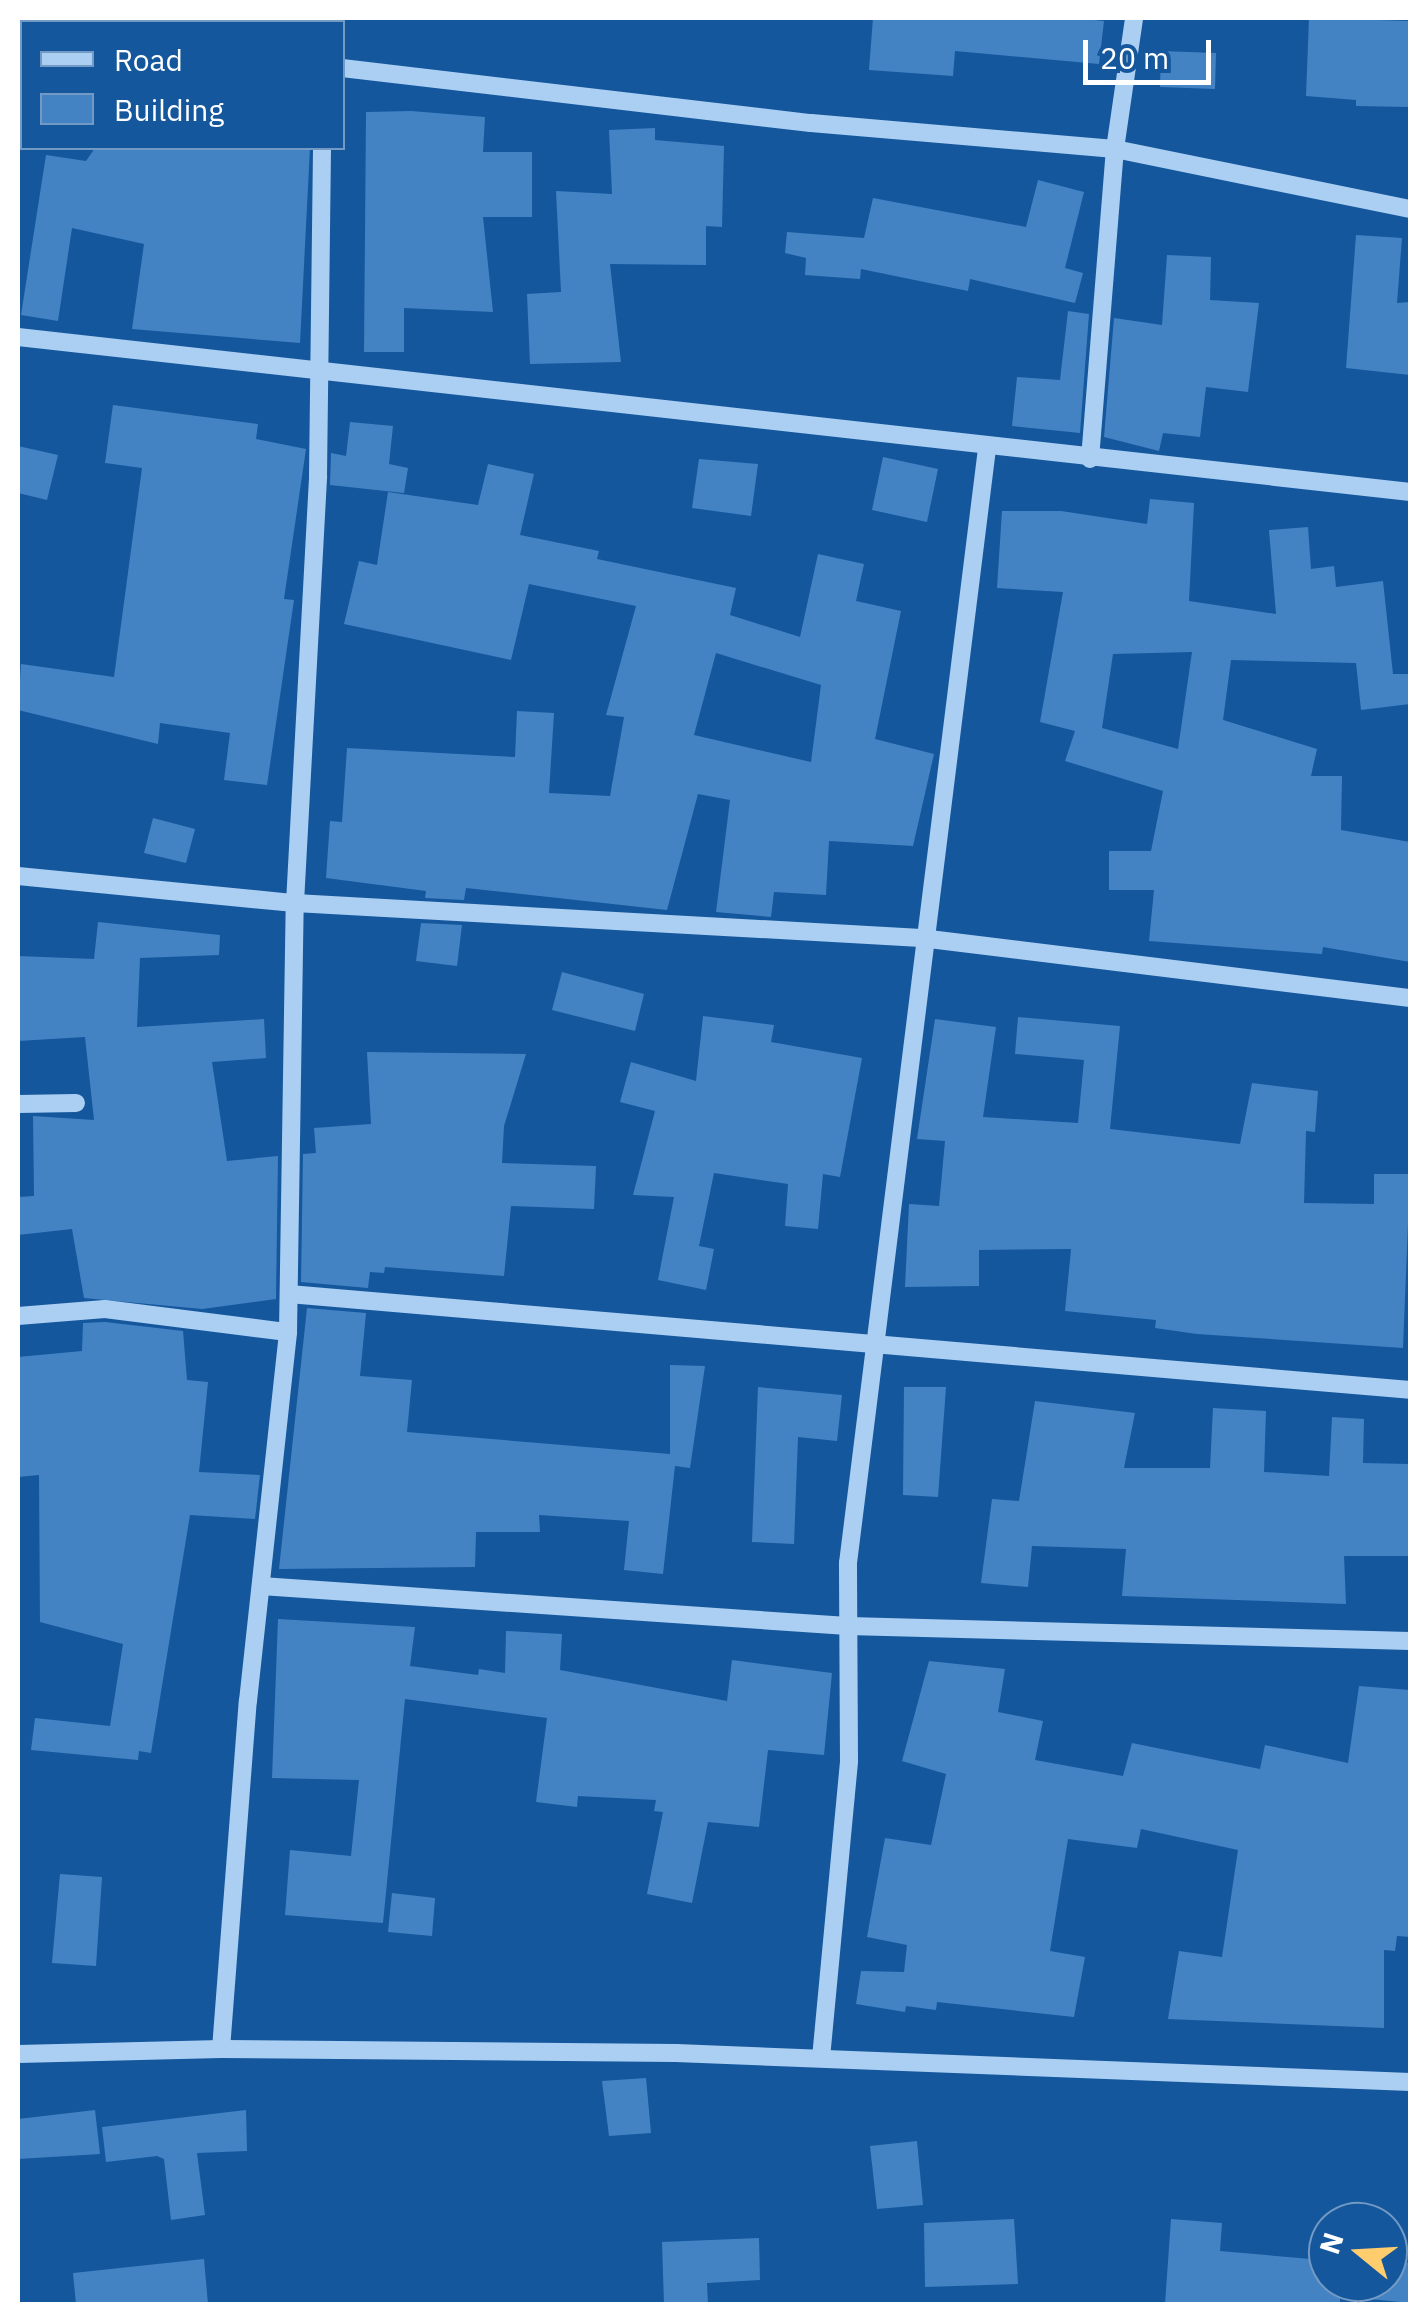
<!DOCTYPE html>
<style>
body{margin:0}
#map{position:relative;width:1428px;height:2322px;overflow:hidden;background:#15579c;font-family:"IBM Plex Sans",sans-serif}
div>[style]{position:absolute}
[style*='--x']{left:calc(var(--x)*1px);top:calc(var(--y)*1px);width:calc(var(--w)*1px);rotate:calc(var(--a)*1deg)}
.building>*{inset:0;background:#4383c4}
.minor>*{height:18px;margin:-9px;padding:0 9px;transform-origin:9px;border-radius:9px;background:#abcff3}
span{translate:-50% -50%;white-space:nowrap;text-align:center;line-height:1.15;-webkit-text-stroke:9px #15579c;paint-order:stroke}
.frame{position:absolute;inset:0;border:20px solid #fff;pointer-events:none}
.legend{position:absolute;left:20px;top:20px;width:325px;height:130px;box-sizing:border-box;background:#15579c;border:2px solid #739ac4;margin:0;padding:12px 18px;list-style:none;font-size:30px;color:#fff}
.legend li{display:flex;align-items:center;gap:20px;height:50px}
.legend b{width:50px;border:2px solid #739ac4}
.north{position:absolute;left:1308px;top:2202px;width:100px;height:100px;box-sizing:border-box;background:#15579c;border:2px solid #739ac4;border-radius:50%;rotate:288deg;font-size:28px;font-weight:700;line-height:40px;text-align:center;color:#fff}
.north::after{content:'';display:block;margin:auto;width:35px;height:45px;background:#ffcd6d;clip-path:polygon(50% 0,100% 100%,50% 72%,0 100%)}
.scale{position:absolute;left:1083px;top:40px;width:128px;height:45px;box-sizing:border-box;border:5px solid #fff;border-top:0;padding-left:12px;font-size:30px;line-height:35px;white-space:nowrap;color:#fff;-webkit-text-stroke:8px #15579c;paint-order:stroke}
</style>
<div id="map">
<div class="building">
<div style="clip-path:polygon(873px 18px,1074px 18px,1104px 21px,1099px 64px,955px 51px,953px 76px,869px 70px)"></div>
<div style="clip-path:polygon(1309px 18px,1410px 21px,1410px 107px,1356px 106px,1356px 100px,1306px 96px)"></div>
<div style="clip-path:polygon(1161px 51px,1216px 53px,1215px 89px,1160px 87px)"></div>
<div style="clip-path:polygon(411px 111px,485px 117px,483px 152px,532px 152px,532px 217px,483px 217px,493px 312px,404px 308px,404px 352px,364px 352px,366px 112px)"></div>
<div style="clip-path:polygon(655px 128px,655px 140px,724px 146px,722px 227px,706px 226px,706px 265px,610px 264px,621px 362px,530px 364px,527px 294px,561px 292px,556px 191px,612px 194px,609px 130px)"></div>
<div style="clip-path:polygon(95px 148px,310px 148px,300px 343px,132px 329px,144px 244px,72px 228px,58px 321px,21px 315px,46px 155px,86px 161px)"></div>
<div style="clip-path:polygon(1038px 180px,1084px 192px,1065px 268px,1083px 273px,1075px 303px,970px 279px,968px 291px,861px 269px,860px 279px,805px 275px,806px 258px,785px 253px,787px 232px,864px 238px,873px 198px,1026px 227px)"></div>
<div style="clip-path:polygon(1356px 235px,1402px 238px,1397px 303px,1410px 302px,1410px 375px,1346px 368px)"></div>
<div style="clip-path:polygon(1167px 255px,1211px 257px,1210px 300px,1259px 303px,1248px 392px,1206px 387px,1200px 437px,1163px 433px,1159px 451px,1104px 437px,1114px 318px,1162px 325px)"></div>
<div style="clip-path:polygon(1068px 311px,1089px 314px,1080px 433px,1012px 426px,1017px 377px,1060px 380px)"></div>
<div style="clip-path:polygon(113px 405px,258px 424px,256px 439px,306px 449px,284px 599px,294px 600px,267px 785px,224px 780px,230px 733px,160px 723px,158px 744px,18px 710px,21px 664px,114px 677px,142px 468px,105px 463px)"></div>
<div style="clip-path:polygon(350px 422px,393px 426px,389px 464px,408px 468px,404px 493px,330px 485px,331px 453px,346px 456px)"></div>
<div style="clip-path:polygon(18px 446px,58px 455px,47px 500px,18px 493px)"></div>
<div style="clip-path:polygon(883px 457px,938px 469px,927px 522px,872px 510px)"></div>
<div style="clip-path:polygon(699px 459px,758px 464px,751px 516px,692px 508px)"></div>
<div style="clip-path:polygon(evenodd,488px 464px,534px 474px,520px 535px,599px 551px,597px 559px,736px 588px,730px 615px,800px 637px,818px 554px,864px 564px,856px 601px,901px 611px,875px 739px,934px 754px,913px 846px,829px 841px,826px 895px,774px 892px,771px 917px,716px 912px,730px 800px,698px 794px,667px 910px,466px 888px,464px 900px,425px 898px,426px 891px,326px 878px,330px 821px,342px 822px,347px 748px,515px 757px,517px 711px,554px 713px,549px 793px,610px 796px,624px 717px,606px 715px,636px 606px,529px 584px,511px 660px,344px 624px,359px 561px,377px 565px,388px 492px,478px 505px,488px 464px,716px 653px,821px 685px,811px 762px,694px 735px,716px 653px)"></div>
<div style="clip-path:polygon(evenodd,1150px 499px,1194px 503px,1189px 601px,1276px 614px,1269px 530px,1308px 527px,1311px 569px,1334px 566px,1336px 587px,1383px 581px,1393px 674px,1410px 674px,1410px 704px,1361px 710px,1356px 663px,1231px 660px,1223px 720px,1317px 749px,1311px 776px,1342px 776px,1341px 830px,1410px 842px,1410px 962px,1323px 947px,1322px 954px,1149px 941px,1154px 890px,1109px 890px,1109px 851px,1151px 851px,1163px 791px,1065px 761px,1075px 731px,1040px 722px,1063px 592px,997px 588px,1002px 511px,1061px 511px,1147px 524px,1150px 499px,1192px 652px,1178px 749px,1102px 728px,1113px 654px,1192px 652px)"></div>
<div style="clip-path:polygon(153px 818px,195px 829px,186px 863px,144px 853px)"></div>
<div style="clip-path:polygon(98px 922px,220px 935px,219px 955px,140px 958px,137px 1027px,264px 1019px,266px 1058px,212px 1062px,227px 1161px,278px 1156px,276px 1299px,202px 1309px,84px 1298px,72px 1229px,18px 1235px,18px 1197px,34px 1196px,33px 1116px,94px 1120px,85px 1037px,18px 1041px,18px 956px,94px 959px)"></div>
<div style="clip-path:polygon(421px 923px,462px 925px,457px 966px,416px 961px)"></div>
<div style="clip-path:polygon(562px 972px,644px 994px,635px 1031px,552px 1010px)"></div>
<div style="clip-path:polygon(703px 1016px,774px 1025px,771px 1042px,862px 1058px,840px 1177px,823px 1174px,818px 1229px,785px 1226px,788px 1184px,714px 1173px,699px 1246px,714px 1249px,706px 1290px,658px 1280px,674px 1197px,633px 1195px,655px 1111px,620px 1102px,631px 1062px,696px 1081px)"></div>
<div style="clip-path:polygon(1018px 1017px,1120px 1026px,1110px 1129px,1240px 1144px,1252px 1083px,1318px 1091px,1315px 1132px,1306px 1131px,1304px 1203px,1374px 1204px,1374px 1174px,1410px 1174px,1403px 1348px,1197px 1334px,1155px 1328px,1156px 1320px,1065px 1311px,1071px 1249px,979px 1250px,979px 1286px,905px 1287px,909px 1204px,939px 1206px,945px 1141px,917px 1139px,935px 1019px,996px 1027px,983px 1117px,1078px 1123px,1084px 1060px,1015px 1054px)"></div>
<div style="clip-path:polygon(367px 1052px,526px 1054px,504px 1126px,502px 1163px,596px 1166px,594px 1209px,511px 1206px,504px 1276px,385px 1267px,384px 1273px,370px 1272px,368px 1288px,301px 1282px,303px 1154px,316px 1153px,314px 1128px,371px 1124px)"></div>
<div style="clip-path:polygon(307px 1308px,366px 1313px,360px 1376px,412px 1380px,407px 1432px,670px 1454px,670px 1365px,705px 1366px,690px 1468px,675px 1466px,663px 1574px,624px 1570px,629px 1521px,539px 1515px,540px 1532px,476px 1532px,475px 1567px,279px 1569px)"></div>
<div style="clip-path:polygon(105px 1322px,183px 1331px,187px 1380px,208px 1382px,199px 1472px,260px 1475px,255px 1519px,190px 1515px,151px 1753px,139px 1751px,138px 1760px,31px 1750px,35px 1718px,110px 1726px,123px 1644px,40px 1622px,39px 1475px,18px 1477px,18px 1357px,82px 1351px,83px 1323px)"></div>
<div style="clip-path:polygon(758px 1387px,842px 1395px,837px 1441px,798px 1437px,794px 1544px,752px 1542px)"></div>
<div style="clip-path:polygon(904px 1387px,946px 1387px,938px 1497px,903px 1495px)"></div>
<div style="clip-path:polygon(1035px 1401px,1135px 1413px,1124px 1468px,1210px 1468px,1213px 1408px,1266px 1411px,1264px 1472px,1329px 1476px,1332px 1417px,1364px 1419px,1363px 1463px,1409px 1464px,1410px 1556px,1344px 1556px,1346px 1604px,1122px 1596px,1126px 1549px,1032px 1546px,1028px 1587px,981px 1583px,992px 1499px,1019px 1501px)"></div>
<div style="clip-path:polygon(278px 1619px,415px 1627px,410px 1666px,478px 1675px,479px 1669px,505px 1673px,506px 1631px,562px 1634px,560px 1670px,727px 1701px,732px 1660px,832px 1673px,824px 1755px,768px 1750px,759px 1827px,708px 1822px,692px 1903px,647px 1894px,663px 1812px,654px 1811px,656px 1800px,578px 1796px,577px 1807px,536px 1802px,547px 1718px,405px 1699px,383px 1923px,285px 1915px,290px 1850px,351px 1856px,359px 1780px,272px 1778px)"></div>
<div style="clip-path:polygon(929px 1661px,1005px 1669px,998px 1712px,1043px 1721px,1035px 1760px,1123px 1776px,1132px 1743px,1260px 1769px,1265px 1745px,1348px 1763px,1359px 1686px,1410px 1690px,1410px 1937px,1397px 1936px,1395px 1951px,1384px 1950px,1384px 2028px,1168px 2019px,1179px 1951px,1222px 1957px,1238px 1850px,1141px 1829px,1137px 1848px,1068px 1839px,1050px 1951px,1085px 1957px,1074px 2017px,937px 2002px,936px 2010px,906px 2006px,905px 2012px,856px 2004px,861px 1971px,904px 1972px,907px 1945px,867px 1937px,885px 1838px,931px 1845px,946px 1774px,902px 1761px)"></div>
<div style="clip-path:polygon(60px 1874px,102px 1877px,96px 1966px,52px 1963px)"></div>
<div style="clip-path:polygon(392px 1893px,435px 1898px,432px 1936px,388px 1932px)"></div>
<div style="clip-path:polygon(646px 2078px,651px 2133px,609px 2136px,602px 2081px)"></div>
<div style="clip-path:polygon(95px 2110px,100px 2154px,18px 2159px,18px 2119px)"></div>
<div style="clip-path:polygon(246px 2110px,247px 2151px,197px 2153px,205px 2215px,171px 2220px,164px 2159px,157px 2156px,106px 2162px,102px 2127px)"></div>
<div style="clip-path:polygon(917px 2141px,923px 2205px,877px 2209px,870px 2146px)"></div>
<div style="clip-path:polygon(1014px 2219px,1018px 2284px,925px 2287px,924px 2223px)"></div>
<div style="clip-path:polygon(1171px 2219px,1222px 2223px,1220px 2251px,1322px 2260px,1328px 2254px,1328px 2282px,1388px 2282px,1388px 2260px,1410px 2263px,1410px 2303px,1340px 2296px,1340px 2304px,1165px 2304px)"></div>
<div style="clip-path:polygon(759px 2238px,760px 2280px,707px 2283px,708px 2304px,664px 2304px,662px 2242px)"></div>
<div style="clip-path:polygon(204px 2259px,208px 2304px,76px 2304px,73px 2273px)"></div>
</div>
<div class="minor">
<div style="--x:18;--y:59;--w:4;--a:0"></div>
<div style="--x:342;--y:68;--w:472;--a:6.7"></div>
<div style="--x:811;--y:123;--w:305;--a:4.9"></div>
<div style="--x:1115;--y:149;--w:301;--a:11.5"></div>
<div style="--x:18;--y:337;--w:1401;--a:6.35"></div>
<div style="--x:1090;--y:459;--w:311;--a:-85.4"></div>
<div style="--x:1115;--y:149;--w:132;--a:-81.7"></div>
<div style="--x:18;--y:876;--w:278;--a:5.6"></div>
<div style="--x:295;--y:903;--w:627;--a:3.2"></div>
<div style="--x:921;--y:938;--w:493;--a:7"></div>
<div style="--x:18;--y:1104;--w:58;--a:-1"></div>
<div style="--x:289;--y:1294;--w:1125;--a:4.89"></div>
<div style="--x:18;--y:1316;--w:87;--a:-4.6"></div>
<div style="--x:105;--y:1309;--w:184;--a:7.2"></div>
<div style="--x:261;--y:1586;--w:588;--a:3.9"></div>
<div style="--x:848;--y:1626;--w:562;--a:1.53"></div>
<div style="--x:221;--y:2049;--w:349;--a:-85.6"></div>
<div style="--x:248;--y:1701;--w:371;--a:-83.8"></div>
<div style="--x:288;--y:1332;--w:429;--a:-89.1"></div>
<div style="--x:295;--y:903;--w:428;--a:-86.9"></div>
<div style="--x:318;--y:476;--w:328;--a:-89.3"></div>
<div style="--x:18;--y:2054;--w:203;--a:-1.4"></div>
<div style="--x:221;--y:2049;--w:455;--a:0.5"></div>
<div style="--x:676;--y:2053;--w:735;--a:2.26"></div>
<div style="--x:821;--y:2058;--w:298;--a:-84.6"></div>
<div style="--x:849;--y:1761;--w:198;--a:-90.3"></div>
<div style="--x:848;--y:1563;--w:1124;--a:-82.89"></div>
</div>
<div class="frame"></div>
<ul class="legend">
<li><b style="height:12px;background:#abcff3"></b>Road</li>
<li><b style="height:28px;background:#4383c4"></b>Building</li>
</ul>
<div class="north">N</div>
<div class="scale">20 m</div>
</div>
